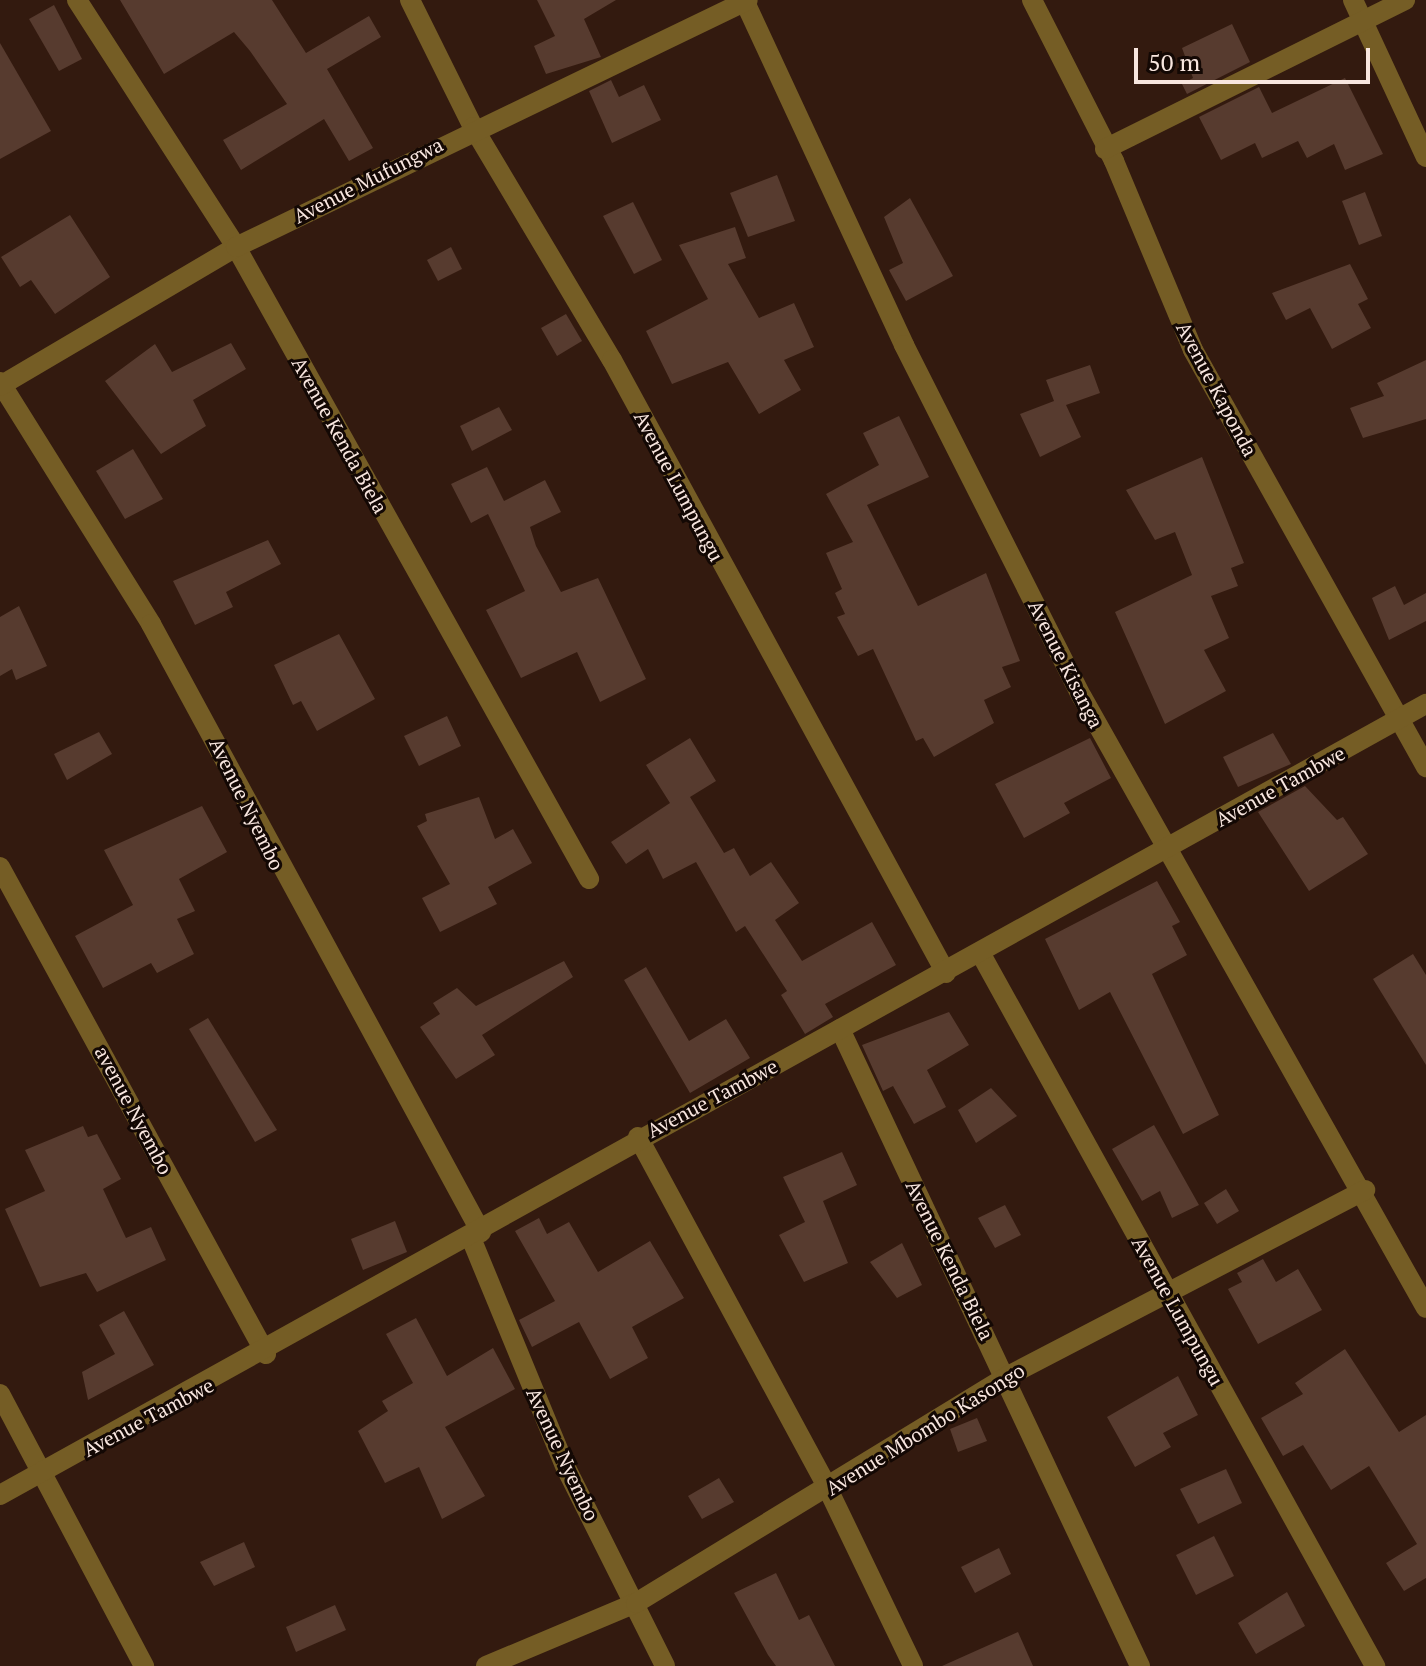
<!DOCTYPE html>
<style>
body{margin:0}
#map{position:relative;width:1426px;height:1666px;overflow:hidden;background:#331a0f;font-family:"PT Serif",serif}
div>[style]{position:absolute}
[style*='--x']{left:calc(var(--x)*1px);top:calc(var(--y)*1px);width:calc(var(--w)*1px);rotate:calc(var(--a)*1deg)}
.building>*{inset:0;background:#573b2f}
.minor>*{height:20px;margin:-10px;padding:0 10px;transform-origin:10px;border-radius:10px;background:#755d25}
span{translate:-50% -50%;white-space:nowrap;text-align:center;line-height:1.15;-webkit-text-stroke:6px #130804;paint-order:stroke}
.street-label{font-size:20px;color:#f8e6df}
.scale{position:absolute;left:1134px;top:48px;width:236px;height:36px;box-sizing:border-box;border:4px solid #f8e6df;border-top:0;padding-left:10px;font-size:24px;line-height:28px;white-space:nowrap;color:#f8e6df;-webkit-text-stroke:6px #130804;paint-order:stroke}
</style>
<div id="map">
<div class="building">
<div style="clip-path:polygon(120px 0,272px 0,306px 53px,369px 16px,381px 37px,327px 69px,373px 148px,349px 161px,324px 119px,241px 170px,223px 140px,287px 104px,250px 51px,234px 32px,164px 74px)"></div>
<div style="clip-path:polygon(537px 0,616px 0,584px 19px,601px 57px,546px 74px,534px 46px,555px 36px)"></div>
<div style="clip-path:polygon(54px 5px,82px 59px,59px 71px,29px 19px)"></div>
<div style="clip-path:polygon(1232px 24px,1250px 62px,1187px 94px,1182px 84px,1193px 78px,1182px 48px)"></div>
<div style="clip-path:polygon(0 43px,51px 131px,0 159px)"></div>
<div style="clip-path:polygon(1345px 78px,1383px 154px,1345px 170px,1334px 144px,1307px 158px,1298px 141px,1262px 158px,1255px 143px,1221px 160px,1199px 117px,1259px 87px,1272px 113px)"></div>
<div style="clip-path:polygon(611px 80px,619px 97px,644px 85px,661px 120px,612px 143px,589px 91px)"></div>
<div style="clip-path:polygon(777px 175px,795px 221px,748px 237px,730px 193px)"></div>
<div style="clip-path:polygon(1365px 192px,1382px 236px,1359px 245px,1342px 201px)"></div>
<div style="clip-path:polygon(910px 198px,953px 276px,906px 301px,889px 270px,903px 263px,884px 217px)"></div>
<div style="clip-path:polygon(633px 202px,662px 260px,634px 274px,603px 216px)"></div>
<div style="clip-path:polygon(70px 215px,110px 277px,55px 314px,31px 280px,20px 287px,1px 257px)"></div>
<div style="clip-path:polygon(735px 227px,746px 258px,728px 264px,759px 318px,794px 303px,814px 347px,784px 360px,801px 390px,759px 414px,728px 362px,672px 384px,646px 331px,708px 299px,679px 245px)"></div>
<div style="clip-path:polygon(451px 247px,462px 269px,438px 281px,427px 260px)"></div>
<div style="clip-path:polygon(1350px 264px,1368px 299px,1358px 304px,1371px 328px,1332px 349px,1310px 308px,1286px 320px,1272px 293px)"></div>
<div style="clip-path:polygon(566px 314px,582px 341px,557px 356px,541px 328px)"></div>
<div style="clip-path:polygon(231px 343px,246px 369px,193px 400px,206px 426px,161px 454px,105px 381px,155px 344px,172px 372px)"></div>
<div style="clip-path:polygon(1426px 360px,1426px 419px,1363px 438px,1350px 408px,1384px 396px,1377px 383px)"></div>
<div style="clip-path:polygon(1090px 365px,1100px 393px,1066px 405px,1081px 437px,1040px 457px,1020px 414px,1054px 401px,1046px 380px)"></div>
<div style="clip-path:polygon(499px 407px,512px 430px,472px 451px,460px 426px)"></div>
<div style="clip-path:polygon(899px 416px,929px 477px,867px 505px,918px 606px,986px 573px,1020px 661px,1002px 667px,1011px 687px,984px 700px,994px 723px,934px 757px,923px 738px,916px 741px,873px 649px,858px 656px,837px 617px,845px 614px,835px 593px,842px 589px,826px 553px,853px 542px,826px 494px,879px 465px,863px 433px)"></div>
<div style="clip-path:polygon(133px 449px,163px 499px,125px 519px,96px 471px)"></div>
<div style="clip-path:polygon(1202px 457px,1244px 563px,1231px 568px,1238px 586px,1211px 596px,1229px 638px,1204px 650px,1226px 691px,1165px 724px,1115px 612px,1192px 575px,1175px 532px,1155px 540px,1126px 490px)"></div>
<div style="clip-path:polygon(487px 467px,504px 501px,545px 480px,561px 512px,530px 527px,536px 546px,561px 592px,598px 578px,646px 679px,600px 702px,577px 652px,521px 678px,486px 610px,525px 591px,488px 514px,471px 523px,451px 484px)"></div>
<div style="clip-path:polygon(268px 540px,281px 564px,226px 592px,233px 607px,195px 625px,173px 581px)"></div>
<div style="clip-path:polygon(1395px 586px,1404px 605px,1426px 593px,1426px 621px,1389px 640px,1372px 598px)"></div>
<div style="clip-path:polygon(19px 606px,47px 666px,16px 680px,12px 669px,0 676px,0 617px)"></div>
<div style="clip-path:polygon(339px 634px,375px 699px,317px 731px,301px 701px,293px 705px,274px 665px)"></div>
<div style="clip-path:polygon(447px 716px,461px 746px,419px 766px,404px 736px)"></div>
<div style="clip-path:polygon(99px 732px,112px 754px,67px 780px,54px 754px)"></div>
<div style="clip-path:polygon(1273px 733px,1291px 764px,1238px 787px,1223px 757px)"></div>
<div style="clip-path:polygon(690px 738px,716px 781px,690px 797px,724px 853px,734px 848px,750px 876px,771px 862px,799px 903px,775px 920px,802px 961px,872px 922px,896px 965px,825px 1004px,833px 1017px,805px 1034px,781px 995px,787px 991px,745px 926px,736px 932px,696px 862px,663px 879px,648px 849px,626px 864px,611px 842px,670px 803px,646px 765px)"></div>
<div style="clip-path:polygon(1090px 738px,1111px 778px,1064px 803px,1070px 813px,1024px 838px,995px 784px)"></div>
<div style="clip-path:polygon(1305px 786px,1337px 820px,1343px 817px,1368px 854px,1309px 891px,1258px 812px)"></div>
<div style="clip-path:polygon(479px 797px,495px 839px,513px 829px,532px 863px,488px 887px,497px 904px,440px 932px,422px 898px,450px 884px,417px 826px,427px 821px,425px 814px)"></div>
<div style="clip-path:polygon(202px 806px,227px 852px,179px 879px,195px 911px,177px 919px,194px 954px,157px 973px,151px 963px,103px 988px,75px 936px,133px 905px,104px 850px)"></div>
<div style="clip-path:polygon(1157px 881px,1180px 922px,1172px 926px,1187px 955px,1152px 974px,1219px 1115px,1183px 1134px,1110px 992px,1079px 1010px,1045px 939px)"></div>
<div style="clip-path:polygon(1413px 954px,1426px 975px,1426px 1065px,1373px 979px)"></div>
<div style="clip-path:polygon(564px 961px,573px 977px,482px 1035px,495px 1055px,456px 1079px,420px 1027px,440px 1014px,433px 1003px,457px 988px,476px 1006px)"></div>
<div style="clip-path:polygon(646px 967px,689px 1041px,726px 1019px,750px 1058px,690px 1093px,624px 980px)"></div>
<div style="clip-path:polygon(949px 1012px,969px 1045px,927px 1070px,946px 1107px,914px 1124px,893px 1086px,883px 1091px,862px 1045px)"></div>
<div style="clip-path:polygon(208px 1018px,277px 1130px,255px 1142px,189px 1029px)"></div>
<div style="clip-path:polygon(991px 1088px,1017px 1116px,976px 1143px,958px 1110px)"></div>
<div style="clip-path:polygon(1154px 1125px,1199px 1205px,1172px 1218px,1160px 1191px,1142px 1201px,1112px 1149px)"></div>
<div style="clip-path:polygon(83px 1126px,88px 1137px,97px 1134px,121px 1179px,103px 1189px,126px 1238px,151px 1227px,166px 1260px,97px 1292px,86px 1273px,40px 1287px,5px 1209px,45px 1191px,25px 1150px)"></div>
<div style="clip-path:polygon(842px 1152px,857px 1185px,823px 1201px,848px 1263px,804px 1282px,779px 1235px,805px 1222px,783px 1177px)"></div>
<div style="clip-path:polygon(1226px 1189px,1239px 1211px,1217px 1224px,1204px 1203px)"></div>
<div style="clip-path:polygon(1005px 1205px,1021px 1235px,995px 1248px,978px 1218px)"></div>
<div style="clip-path:polygon(539px 1218px,547px 1234px,569px 1222px,598px 1272px,650px 1241px,684px 1298px,632px 1327px,648px 1358px,610px 1379px,579px 1322px,532px 1347px,519px 1320px,555px 1301px,515px 1231px)"></div>
<div style="clip-path:polygon(395px 1221px,407px 1252px,363px 1270px,351px 1239px)"></div>
<div style="clip-path:polygon(902px 1243px,922px 1285px,897px 1298px,870px 1262px)"></div>
<div style="clip-path:polygon(1263px 1259px,1276px 1282px,1298px 1269px,1322px 1310px,1258px 1344px,1228px 1289px,1242px 1282px,1237px 1273px)"></div>
<div style="clip-path:polygon(124px 1311px,154px 1365px,88px 1400px,82px 1372px,115px 1354px,99px 1325px)"></div>
<div style="clip-path:polygon(416px 1318px,447px 1376px,493px 1348px,515px 1389px,445px 1427px,485px 1496px,442px 1519px,419px 1467px,385px 1483px,358px 1431px,388px 1411px,382px 1401px,413px 1383px,386px 1334px)"></div>
<div style="clip-path:polygon(1345px 1349px,1399px 1432px,1426px 1415px,1426px 1578px,1404px 1591px,1386px 1563px,1417px 1544px,1369px 1466px,1331px 1490px,1303px 1445px,1283px 1456px,1261px 1418px,1303px 1394px,1295px 1383px)"></div>
<div style="clip-path:polygon(1178px 1376px,1198px 1415px,1163px 1433px,1171px 1447px,1135px 1467px,1107px 1417px)"></div>
<div style="clip-path:polygon(977px 1418px,987px 1441px,958px 1452px,950px 1429px)"></div>
<div style="clip-path:polygon(1226px 1469px,1242px 1503px,1198px 1524px,1180px 1489px)"></div>
<div style="clip-path:polygon(719px 1478px,734px 1502px,702px 1519px,688px 1496px)"></div>
<div style="clip-path:polygon(1214px 1536px,1234px 1576px,1196px 1595px,1176px 1555px)"></div>
<div style="clip-path:polygon(244px 1542px,255px 1567px,214px 1586px,200px 1562px)"></div>
<div style="clip-path:polygon(999px 1548px,1011px 1574px,975px 1593px,961px 1567px)"></div>
<div style="clip-path:polygon(776px 1573px,799px 1620px,809px 1615px,835px 1666px,776px 1666px,768px 1655px,734px 1593px)"></div>
<div style="clip-path:polygon(1287px 1592px,1305px 1626px,1256px 1654px,1238px 1623px)"></div>
<div style="clip-path:polygon(335px 1605px,346px 1630px,296px 1652px,286px 1627px)"></div>
<div style="clip-path:polygon(1018px 1632px,1033px 1666px,942px 1666px)"></div>
</div>
<div class="minor">
<div style="--x:77;--y:0;--w:294;--a:57.2"></div>
<div style="--x:236;--y:247;--w:724;--a:60.81"></div>
<div style="--x:410;--y:0;--w:142;--a:63.6"></div>
<div style="--x:473;--y:127;--w:271;--a:59.2"></div>
<div style="--x:612;--y:360;--w:698;--a:61.42"></div>
<div style="--x:744;--y:0;--w:380;--a:65.1"></div>
<div style="--x:904;--y:345;--w:394;--a:63.2"></div>
<div style="--x:1082;--y:697;--w:701;--a:60.62"></div>
<div style="--x:1032;--y:0;--w:181;--a:63"></div>
<div style="--x:1114;--y:161;--w:205;--a:67.3"></div>
<div style="--x:1193;--y:350;--w:478;--a:60.8"></div>
<div style="--x:1353;--y:0;--w:173;--a:65.1"></div>
<div style="--x:1105;--y:149;--w:335;--a:-26.4"></div>
<div style="--x:0;--y:382;--w:285;--a:58"></div>
<div style="--x:151;--y:624;--w:692;--a:61.51"></div>
<div style="--x:0;--y:386;--w:274;--a:-30.5"></div>
<div style="--x:236;--y:247;--w:568;--a:-25.75"></div>
<div style="--x:0;--y:867;--w:555;--a:61.36"></div>
<div style="--x:982;--y:956;--w:812;--a:61.03"></div>
<div style="--x:840;--y:1029;--w:704;--a:64.78"></div>
<div style="--x:638;--y:1137;--w:400;--a:61.6"></div>
<div style="--x:828;--y:1489;--w:196;--a:64.3"></div>
<div style="--x:471;--y:1238;--w:249;--a:67.6"></div>
<div style="--x:566;--y:1468;--w:221;--a:63.4"></div>
<div style="--x:0;--y:1394;--w:308;--a:62.1"></div>
<div style="--x:0;--y:1495;--w:1631;--a:-29.02"></div>
<div style="--x:486;--y:1666;--w:163;--a:-22.8"></div>
<div style="--x:636;--y:1603;--w:434;--a:-31.4"></div>
<div style="--x:1006;--y:1377;--w:405;--a:-27.5"></div>
</div>
<div class="street-label">
<span style="left:368px;top:180px;rotate:-27deg">Avenue Mufungwa</span>
<span style="left:1217px;top:389px;rotate:62deg">Avenue Kaponda</span>
<span style="left:340px;top:435px;rotate:61deg">Avenue Kenda Biela</span>
<span style="left:679px;top:486px;rotate:62deg">Avenue Lumpungu</span>
<span style="left:1066px;top:664px;rotate:63deg">Avenue Kisanga</span>
<span style="left:1280px;top:786px;rotate:-29deg">Avenue Tambwe</span>
<span style="left:247px;top:804px;rotate:64deg">Avenue Nyembo</span>
<span style="left:712px;top:1098px;rotate:-28deg">Avenue Tambwe</span>
<span style="left:134px;top:1110px;rotate:62deg">avenue Nyembo</span>
<span style="left:950px;top:1260px;rotate:64deg">Avenue Kenda Biela</span>
<span style="left:1178px;top:1311px;rotate:61deg">Avenue Lumpungu</span>
<span style="left:148px;top:1417px;rotate:-28deg">Avenue Tambwe</span>
<span style="left:925px;top:1429px;rotate:-32deg">Avenue Mbombo Kasongo</span>
<span style="left:563px;top:1454px;rotate:65deg">Avenue Nyembo</span>
</div>
<div class="scale">50 m</div>
</div>
